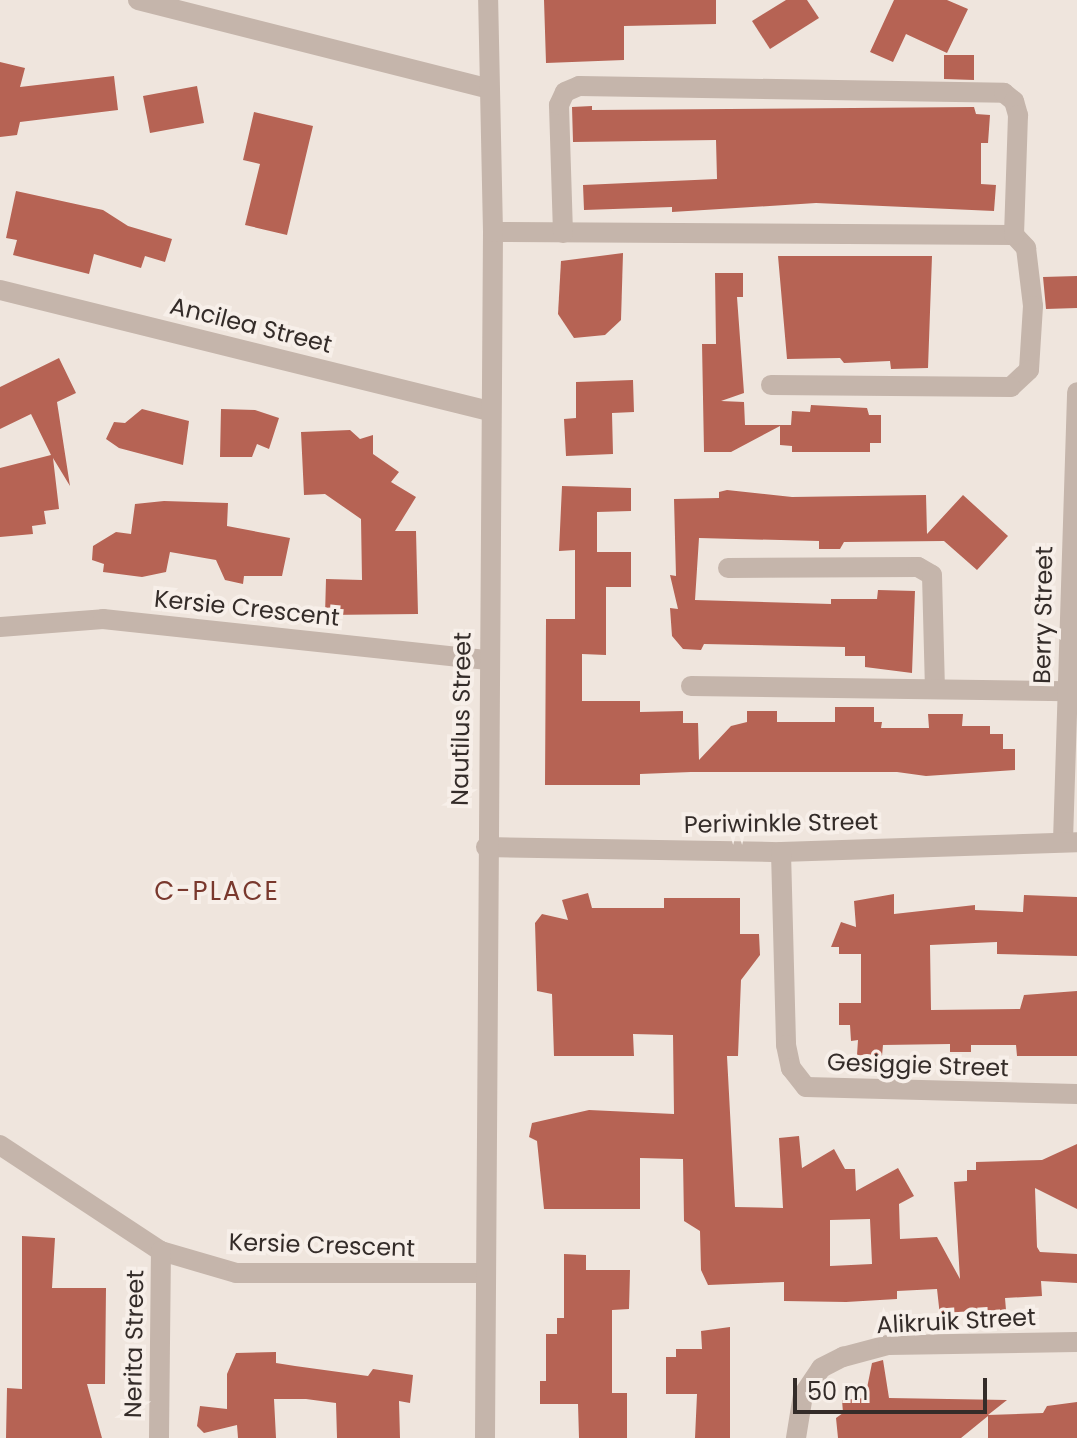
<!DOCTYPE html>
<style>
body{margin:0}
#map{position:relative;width:1077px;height:1438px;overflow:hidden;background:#efe5dd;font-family:Poppins,sans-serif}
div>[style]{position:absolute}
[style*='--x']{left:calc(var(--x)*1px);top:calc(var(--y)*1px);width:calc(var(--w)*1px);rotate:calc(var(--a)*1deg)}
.building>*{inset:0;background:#b66354}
.minor>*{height:20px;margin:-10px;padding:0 10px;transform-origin:10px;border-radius:10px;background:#c5b5ab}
span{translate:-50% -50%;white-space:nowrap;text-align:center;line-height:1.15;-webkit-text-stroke:8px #f7efe9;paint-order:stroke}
.street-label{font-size:24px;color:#342c29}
.neighbourhood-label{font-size:26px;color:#79382d;letter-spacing:2px}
.scale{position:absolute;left:793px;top:1378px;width:194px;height:36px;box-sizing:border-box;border:4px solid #342c29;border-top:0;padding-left:10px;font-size:24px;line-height:28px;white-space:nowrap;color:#342c29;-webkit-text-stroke:6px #f7efe9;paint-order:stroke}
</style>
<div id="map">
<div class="building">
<div style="clip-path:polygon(544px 0,716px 0,716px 24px,624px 26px,624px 60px,546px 63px)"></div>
<div style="clip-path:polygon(786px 0,807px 0,819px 18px,770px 49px,752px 21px)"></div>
<div style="clip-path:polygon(894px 0,947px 0,968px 9px,947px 53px,906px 34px,893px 62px,870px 52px)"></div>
<div style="clip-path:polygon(944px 55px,974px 55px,974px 80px,944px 79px)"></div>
<div style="clip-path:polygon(0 62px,25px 68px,20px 87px,114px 76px,118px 110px,20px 122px,17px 135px,0 137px)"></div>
<div style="clip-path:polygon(197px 86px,204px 123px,150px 133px,143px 96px)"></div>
<div style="clip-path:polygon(592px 106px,592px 110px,974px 107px,976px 114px,990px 115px,988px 143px,981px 143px,981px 184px,996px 185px,994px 211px,816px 203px,672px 212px,672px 207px,584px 210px,583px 185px,717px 179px,716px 140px,573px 142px,572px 107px)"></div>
<div style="clip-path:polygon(254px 112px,313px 126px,287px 235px,245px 225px,260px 164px,243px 160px)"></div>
<div style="clip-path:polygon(16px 191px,103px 210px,128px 226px,172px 239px,165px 262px,145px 256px,141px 268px,94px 254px,89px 274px,13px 255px,17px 240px,6px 238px)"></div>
<div style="clip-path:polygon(623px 253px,621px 320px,605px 335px,574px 338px,558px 314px,561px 261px)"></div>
<div style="clip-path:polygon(778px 256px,932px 256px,928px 368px,891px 369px,890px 361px,844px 363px,840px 358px,787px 359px)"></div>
<div style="clip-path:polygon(715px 273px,743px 273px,743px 297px,737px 297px,744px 393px,721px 401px,744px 402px,745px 425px,791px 425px,792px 411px,810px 412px,811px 405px,867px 408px,869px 415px,881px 415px,881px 443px,870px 443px,870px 452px,792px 452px,792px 446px,780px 445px,780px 426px,731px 452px,704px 452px,702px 344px,716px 344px)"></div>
<div style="clip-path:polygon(1077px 276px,1077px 308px,1046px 309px,1043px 277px)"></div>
<div style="clip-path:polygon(59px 358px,76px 393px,57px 402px,70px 486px,53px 458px,59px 509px,44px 511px,46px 524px,32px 526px,33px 534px,0 537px,0 468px,51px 455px,31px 414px,0 429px,0 387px)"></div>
<div style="clip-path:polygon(633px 380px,634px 412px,612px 413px,613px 454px,566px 456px,564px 419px,576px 418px,576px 382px)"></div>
<div style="clip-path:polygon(142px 409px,189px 421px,183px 465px,119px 448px,106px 439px,114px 422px,125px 423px)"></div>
<div style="clip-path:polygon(221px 409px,255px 410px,279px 418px,269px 449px,257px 444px,252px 457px,220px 457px)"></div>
<div style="clip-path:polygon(350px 430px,360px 439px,373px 435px,373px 454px,399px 472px,391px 482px,416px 497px,395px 531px,416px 531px,418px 614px,325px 615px,326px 579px,362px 580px,361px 519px,325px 494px,304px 495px,301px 432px)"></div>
<div style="clip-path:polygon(562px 486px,631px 488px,631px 511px,597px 512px,597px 552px,631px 552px,631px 587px,606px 587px,606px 655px,582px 654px,582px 701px,640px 701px,640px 712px,683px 711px,683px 723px,698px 723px,699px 760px,731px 726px,747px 722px,747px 711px,777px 711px,777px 722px,835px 722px,835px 707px,874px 707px,874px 722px,882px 722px,881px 728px,929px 728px,928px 714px,963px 714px,962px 726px,990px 726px,990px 734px,1003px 734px,1003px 749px,1015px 749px,1015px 770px,926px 776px,897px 772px,691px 772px,640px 774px,640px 785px,545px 785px,546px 619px,575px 619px,575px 550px,559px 551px)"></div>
<div style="clip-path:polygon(727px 490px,792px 497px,926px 495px,927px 534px,963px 495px,1008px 536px,977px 570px,944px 541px,844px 542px,840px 549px,819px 549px,819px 541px,699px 538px,695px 600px,831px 604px,831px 599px,877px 599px,878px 590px,915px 591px,912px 673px,865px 667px,865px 656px,845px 656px,845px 647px,704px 644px,701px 650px,683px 649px,672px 636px,670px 608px,678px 609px,670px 575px,676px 576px,674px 499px,719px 498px,719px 492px)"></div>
<div style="clip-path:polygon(164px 501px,228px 503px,227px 526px,290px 538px,282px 576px,244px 576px,243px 584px,225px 580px,216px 560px,170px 552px,166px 572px,142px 577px,103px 572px,104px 564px,92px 560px,93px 546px,116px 532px,131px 534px,135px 504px)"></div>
<div style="clip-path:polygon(evenodd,588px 893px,592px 908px,664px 908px,664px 898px,740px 898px,740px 934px,759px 934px,760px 955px,741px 980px,738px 1056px,727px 1056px,735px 1207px,783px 1208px,779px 1138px,799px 1136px,802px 1168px,834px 1149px,845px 1169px,855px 1169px,856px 1191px,898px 1168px,914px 1196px,899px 1204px,900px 1239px,937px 1237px,960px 1279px,954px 1182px,967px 1181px,967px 1170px,976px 1170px,976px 1162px,1042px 1160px,1077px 1144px,1077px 1209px,1035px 1188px,1037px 1247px,1040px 1252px,1077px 1254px,1077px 1283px,1041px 1281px,1042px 1296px,1005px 1298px,1006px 1310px,940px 1316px,937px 1289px,897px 1291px,897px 1299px,846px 1302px,784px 1301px,784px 1282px,708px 1285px,701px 1270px,700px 1231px,684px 1221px,683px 1159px,640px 1158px,640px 1209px,544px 1209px,537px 1141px,529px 1137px,532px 1123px,589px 1110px,674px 1114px,673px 1035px,633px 1034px,634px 1056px,554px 1056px,552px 994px,537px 991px,535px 923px,542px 914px,568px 920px,562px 900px,588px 893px,870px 1219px,872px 1264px,830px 1266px,830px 1220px,870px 1219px)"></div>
<div style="clip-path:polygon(894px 894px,894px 914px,975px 905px,975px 910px,1023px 912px,1024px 895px,1077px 897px,1077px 956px,997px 954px,997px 942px,930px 945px,931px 1010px,1020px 1009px,1024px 995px,1077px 991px,1077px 1056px,1017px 1056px,1016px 1045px,971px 1045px,971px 1052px,950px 1052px,950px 1044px,883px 1045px,882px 1056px,857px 1055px,858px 1040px,851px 1041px,850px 1025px,839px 1025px,839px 1003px,861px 1003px,861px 954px,839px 954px,839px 947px,831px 947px,841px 922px,856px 927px,854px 901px)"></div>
<div style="clip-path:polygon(22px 1236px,55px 1238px,52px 1288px,106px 1288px,105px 1384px,87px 1384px,102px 1438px,6px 1438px,7px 1388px,22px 1389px)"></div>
<div style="clip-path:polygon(564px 1254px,586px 1255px,586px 1270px,630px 1270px,629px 1309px,612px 1310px,612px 1393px,627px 1393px,627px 1438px,579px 1438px,578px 1404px,540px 1404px,540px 1381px,546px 1381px,546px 1334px,557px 1334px,557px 1318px,564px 1318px)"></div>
<div style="clip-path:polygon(730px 1327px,730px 1438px,695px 1438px,697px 1394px,666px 1394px,666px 1357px,676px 1357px,676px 1349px,702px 1349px,701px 1331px)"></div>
<div style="clip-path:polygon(276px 1352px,276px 1363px,295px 1366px,368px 1376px,373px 1369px,413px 1375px,410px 1403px,399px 1401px,400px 1438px,337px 1438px,336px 1403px,306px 1399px,274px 1399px,276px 1438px,238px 1438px,237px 1425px,204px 1433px,197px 1426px,200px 1406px,227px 1409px,227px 1374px,236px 1353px)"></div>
<div style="clip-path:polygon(883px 1360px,889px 1398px,1007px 1400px,988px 1415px,1043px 1413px,1047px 1406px,1077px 1402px,1077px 1438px,988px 1438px,988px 1416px,961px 1438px,838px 1438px,836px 1418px,843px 1413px,842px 1400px,865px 1398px,872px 1363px)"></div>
</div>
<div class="minor">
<div style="--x:138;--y:0;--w:362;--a:14.2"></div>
<div style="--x:493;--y:232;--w:521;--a:0.33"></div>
<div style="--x:1014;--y:235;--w:18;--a:47"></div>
<div style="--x:1026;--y:248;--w:58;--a:83.1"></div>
<div style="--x:1033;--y:306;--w:64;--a:93.6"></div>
<div style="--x:1029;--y:370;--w:25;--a:137"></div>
<div style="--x:1011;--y:387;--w:240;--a:-179.5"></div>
<div style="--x:563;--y:233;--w:128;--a:-91.8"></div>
<div style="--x:559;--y:105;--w:14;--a:-65"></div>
<div style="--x:565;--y:92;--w:15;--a:-23"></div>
<div style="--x:579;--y:86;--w:425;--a:0.9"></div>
<div style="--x:1004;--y:93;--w:13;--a:39"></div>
<div style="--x:1014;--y:101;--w:15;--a:74"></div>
<div style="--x:1018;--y:115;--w:120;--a:91.9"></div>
<div style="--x:0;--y:290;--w:504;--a:13.9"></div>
<div style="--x:728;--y:568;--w:190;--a:-0.3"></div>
<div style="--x:918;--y:567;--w:16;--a:30"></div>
<div style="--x:932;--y:575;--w:112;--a:88.5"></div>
<div style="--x:0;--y:627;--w:103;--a:-4.4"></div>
<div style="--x:103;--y:619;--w:387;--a:6.1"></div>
<div style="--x:691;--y:686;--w:376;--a:0.8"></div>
<div style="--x:1063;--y:841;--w:449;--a:-88.2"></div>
<div style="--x:486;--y:847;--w:295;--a:1"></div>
<div style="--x:781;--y:852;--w:296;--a:-1.9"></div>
<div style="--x:781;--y:852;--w:193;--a:88.5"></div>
<div style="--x:786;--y:1045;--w:24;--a:78"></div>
<div style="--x:791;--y:1068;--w:24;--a:52"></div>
<div style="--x:806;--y:1087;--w:271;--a:1.5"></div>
<div style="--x:0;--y:1145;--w:193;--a:33.4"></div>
<div style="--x:161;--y:1251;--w:78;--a:16.3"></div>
<div style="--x:236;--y:1273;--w:249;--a:0"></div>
<div style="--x:159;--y:1438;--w:187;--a:-89.4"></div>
<div style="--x:485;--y:1438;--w:1206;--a:-89.62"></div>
<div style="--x:493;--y:232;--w:232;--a:-91.2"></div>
<div style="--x:796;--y:1438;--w:44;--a:-80.8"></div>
<div style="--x:803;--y:1395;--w:32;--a:-56"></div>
<div style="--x:821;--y:1368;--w:25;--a:-27"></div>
<div style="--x:843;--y:1357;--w:47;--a:-14.9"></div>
<div style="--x:888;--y:1345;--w:189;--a:-0.9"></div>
</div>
<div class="street-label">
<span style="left:251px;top:325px;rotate:14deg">Ancilea Street</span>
<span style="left:247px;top:608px;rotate:6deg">Kersie Crescent</span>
<span style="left:1043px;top:615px;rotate:-89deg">Berry Street</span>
<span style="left:461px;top:719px;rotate:-89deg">Nautilus Street</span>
<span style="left:781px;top:823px;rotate:-1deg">Periwinkle Street</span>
<span style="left:918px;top:1065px;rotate:2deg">Gesiggie Street</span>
<span style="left:322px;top:1245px;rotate:2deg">Kersie Crescent</span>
<span style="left:956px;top:1321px;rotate:-3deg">Alikruik Street</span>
<span style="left:134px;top:1344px;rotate:-89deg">Nerita Street</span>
</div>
<div class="neighbourhood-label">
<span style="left:217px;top:892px">C-PLACE</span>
</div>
<div class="scale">50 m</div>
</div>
